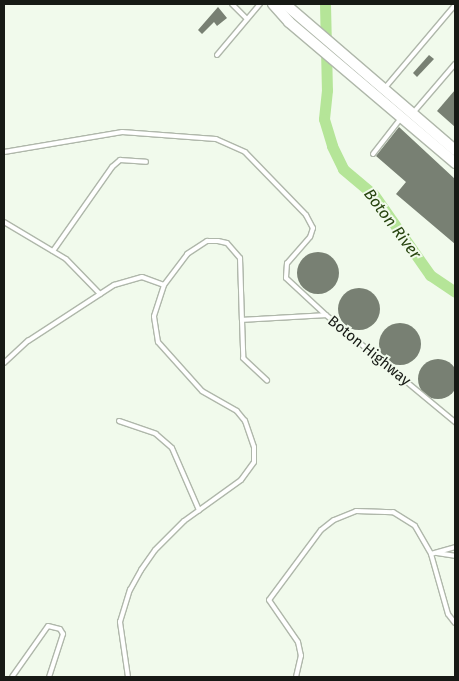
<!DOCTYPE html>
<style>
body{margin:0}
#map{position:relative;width:459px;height:681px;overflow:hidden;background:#f1faec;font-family:"Fira Sans",sans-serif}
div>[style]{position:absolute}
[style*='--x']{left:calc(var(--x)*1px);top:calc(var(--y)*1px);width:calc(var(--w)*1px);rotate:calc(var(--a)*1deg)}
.river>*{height:11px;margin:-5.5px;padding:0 5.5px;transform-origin:5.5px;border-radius:5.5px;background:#b5e598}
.building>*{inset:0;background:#788073}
.round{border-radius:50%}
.roads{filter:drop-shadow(1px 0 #afb7aa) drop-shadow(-1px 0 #afb7aa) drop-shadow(0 1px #afb7aa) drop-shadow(0 -1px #afb7aa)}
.service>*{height:4px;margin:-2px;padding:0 2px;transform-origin:2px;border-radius:2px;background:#fff}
.tertiary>*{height:10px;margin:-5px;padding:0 5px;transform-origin:5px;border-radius:5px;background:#fff}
span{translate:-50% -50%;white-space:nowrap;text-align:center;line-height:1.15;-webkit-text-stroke:4px #f1faec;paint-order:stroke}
.street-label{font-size:15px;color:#171a15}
.water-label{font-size:16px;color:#27440f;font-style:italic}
.frame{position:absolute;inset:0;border:5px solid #171a15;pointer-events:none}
</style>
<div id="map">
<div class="river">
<div style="--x:325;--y:4;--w:86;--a:88.7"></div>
<div style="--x:327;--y:90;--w:29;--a:96"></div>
<div style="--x:324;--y:119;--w:28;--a:73"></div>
<div style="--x:332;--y:146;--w:25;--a:64"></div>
<div style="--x:343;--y:169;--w:40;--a:40"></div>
<div style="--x:374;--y:195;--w:98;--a:55"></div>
<div style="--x:430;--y:275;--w:30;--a:34"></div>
</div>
<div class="building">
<div style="clip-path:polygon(218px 7px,227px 18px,217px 26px,214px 22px,202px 34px,198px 30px)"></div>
<div style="clip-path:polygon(429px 55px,434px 59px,417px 77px,413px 73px)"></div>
<div style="clip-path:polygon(455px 90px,455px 127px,437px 111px)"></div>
<div style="clip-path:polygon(399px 127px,455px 179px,455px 244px,396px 194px,406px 182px,376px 156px)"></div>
<div class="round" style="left:297px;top:252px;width:42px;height:42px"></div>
<div class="round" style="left:338px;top:288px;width:42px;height:42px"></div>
<div class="round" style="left:379px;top:323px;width:42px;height:42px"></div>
<div class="round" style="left:418px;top:359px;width:40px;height:40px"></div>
</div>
<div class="roads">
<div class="service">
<div style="--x:232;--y:4;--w:21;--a:45"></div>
<div style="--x:217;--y:55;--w:67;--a:-49.9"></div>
<div style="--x:384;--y:89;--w:110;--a:-49.8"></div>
<div style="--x:413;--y:113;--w:65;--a:-49.4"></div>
<div style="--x:4;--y:152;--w:120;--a:-9.6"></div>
<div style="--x:122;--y:132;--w:94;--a:4.3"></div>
<div style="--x:216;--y:139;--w:32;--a:24"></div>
<div style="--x:245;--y:152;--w:88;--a:45.9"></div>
<div style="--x:306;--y:215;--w:15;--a:62"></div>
<div style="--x:313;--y:228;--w:9;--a:108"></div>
<div style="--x:310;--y:237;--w:35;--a:131"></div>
<div style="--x:287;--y:263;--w:15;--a:94"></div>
<div style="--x:286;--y:278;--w:54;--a:42.8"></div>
<div style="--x:326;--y:315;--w:168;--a:39.7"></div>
<div style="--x:373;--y:154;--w:46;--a:-52.1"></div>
<div style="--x:4;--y:222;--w:72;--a:30.8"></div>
<div style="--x:66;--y:259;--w:49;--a:45.8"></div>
<div style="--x:53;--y:251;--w:103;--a:-54.9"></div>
<div style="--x:112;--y:167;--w:11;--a:-41"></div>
<div style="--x:120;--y:160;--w:26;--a:4"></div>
<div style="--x:242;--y:320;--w:38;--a:88"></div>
<div style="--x:243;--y:358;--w:33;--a:43"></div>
<div style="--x:4;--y:363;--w:33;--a:-43"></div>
<div style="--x:28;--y:341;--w:103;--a:-33.1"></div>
<div style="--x:114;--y:285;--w:29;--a:-16"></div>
<div style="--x:142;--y:277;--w:23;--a:20"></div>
<div style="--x:119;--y:421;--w:39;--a:19"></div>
<div style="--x:156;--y:434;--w:21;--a:41"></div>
<div style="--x:172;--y:448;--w:68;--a:66.5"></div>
<div style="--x:437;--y:553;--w:18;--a:9"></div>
<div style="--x:431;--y:554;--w:25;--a:-16"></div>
<div style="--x:12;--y:677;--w:62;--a:-54.8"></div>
<div style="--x:48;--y:626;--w:12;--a:14"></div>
<div style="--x:60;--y:629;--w:6;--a:59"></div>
<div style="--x:63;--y:634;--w:45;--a:108"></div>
<div style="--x:128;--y:677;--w:56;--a:-98.3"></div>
<div style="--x:120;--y:622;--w:34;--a:-73"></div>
<div style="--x:130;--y:590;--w:23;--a:-61"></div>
<div style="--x:141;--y:570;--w:24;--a:-55"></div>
<div style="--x:155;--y:550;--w:41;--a:-45"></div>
<div style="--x:184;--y:521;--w:70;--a:-35.7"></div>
<div style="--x:241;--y:480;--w:22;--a:-54"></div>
<div style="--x:254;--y:462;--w:15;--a:-90"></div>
<div style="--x:254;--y:447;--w:28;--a:-109"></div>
<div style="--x:245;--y:421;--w:13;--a:-129"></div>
<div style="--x:237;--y:411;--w:40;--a:-150.3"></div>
<div style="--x:202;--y:391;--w:66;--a:-131.9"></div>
<div style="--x:158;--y:342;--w:26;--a:-99"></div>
<div style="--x:154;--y:316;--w:33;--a:-72"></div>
<div style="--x:164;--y:285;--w:39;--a:-53"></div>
<div style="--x:187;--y:254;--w:24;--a:-33"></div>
<div style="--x:207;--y:241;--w:11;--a:0"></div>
<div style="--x:218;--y:241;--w:9;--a:13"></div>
<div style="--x:227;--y:243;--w:20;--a:49"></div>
<div style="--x:240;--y:258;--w:62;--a:88.2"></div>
<div style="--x:242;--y:320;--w:84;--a:-3.4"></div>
<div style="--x:296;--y:677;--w:22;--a:-77"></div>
<div style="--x:301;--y:656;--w:14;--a:-102"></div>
<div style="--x:298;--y:642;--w:51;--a:-124.6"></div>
<div style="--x:269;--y:600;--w:87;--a:-53.4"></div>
<div style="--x:321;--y:530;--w:16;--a:-38"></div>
<div style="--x:334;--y:520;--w:24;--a:-22"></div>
<div style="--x:356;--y:511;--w:37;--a:2"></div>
<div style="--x:393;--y:512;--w:26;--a:32"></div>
<div style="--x:415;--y:526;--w:32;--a:60"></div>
<div style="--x:431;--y:554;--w:62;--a:74.2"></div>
<div style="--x:448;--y:614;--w:11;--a:52"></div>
</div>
<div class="tertiary">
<div style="--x:273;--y:4;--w:24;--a:48"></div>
<div style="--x:289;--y:22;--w:218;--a:40.3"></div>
<div style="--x:285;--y:4;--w:224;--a:40.7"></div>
</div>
</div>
<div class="street-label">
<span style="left:369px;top:351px;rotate:39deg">Boton Highway</span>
</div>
<div class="water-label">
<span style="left:392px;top:224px;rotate:53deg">Boton River</span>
</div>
<div class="frame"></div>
</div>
